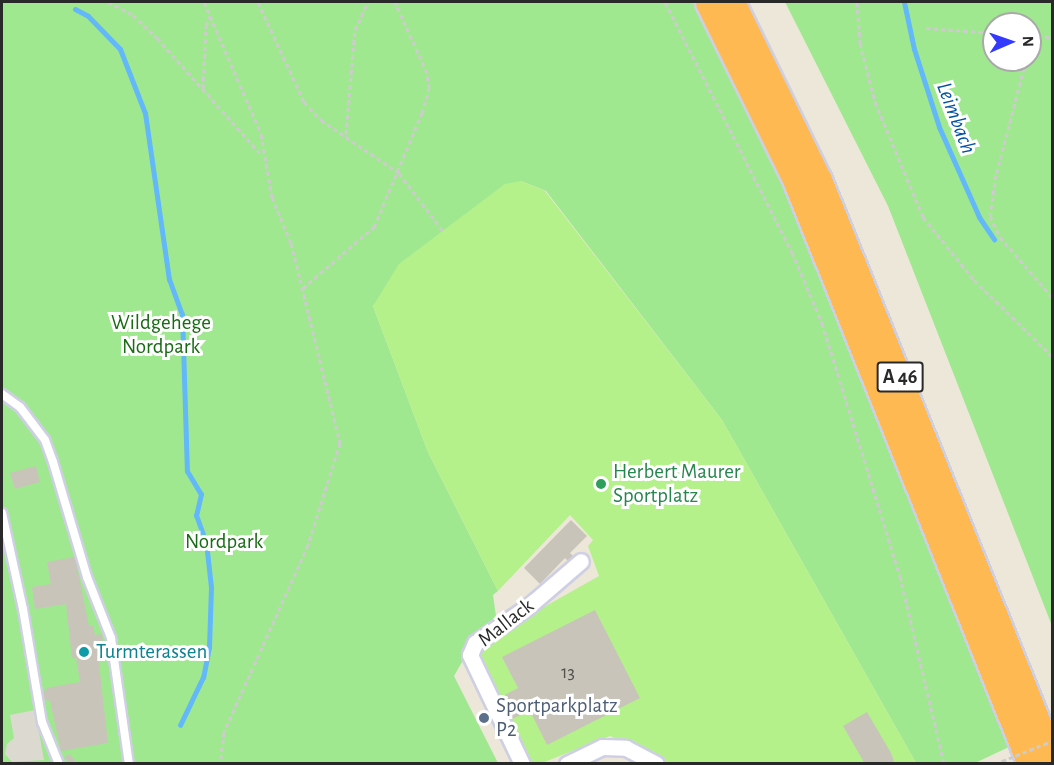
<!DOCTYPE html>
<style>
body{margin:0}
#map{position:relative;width:1054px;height:765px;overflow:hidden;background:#ede7d9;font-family:"Alegreya Sans",sans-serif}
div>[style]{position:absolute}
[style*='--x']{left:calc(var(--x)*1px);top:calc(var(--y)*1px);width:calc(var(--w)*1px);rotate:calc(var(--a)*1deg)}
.green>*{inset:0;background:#a0e890}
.pitch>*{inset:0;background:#b5f18b}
.plaza>*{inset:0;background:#dcdad0}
.stream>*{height:5px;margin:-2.5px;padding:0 2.5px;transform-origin:2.5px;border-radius:2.5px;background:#62b8f9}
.building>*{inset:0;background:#c8c4b9}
.path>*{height:3px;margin-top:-1.5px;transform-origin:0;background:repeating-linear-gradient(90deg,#ccc 0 4.5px,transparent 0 7.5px)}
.roads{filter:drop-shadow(2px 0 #cecfe3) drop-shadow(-2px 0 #cecfe3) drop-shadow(0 2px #cecfe3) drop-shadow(0 -2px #cecfe3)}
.service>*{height:8px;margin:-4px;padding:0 4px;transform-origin:4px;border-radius:4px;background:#fff}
.minor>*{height:15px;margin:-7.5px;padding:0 7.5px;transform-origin:7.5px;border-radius:7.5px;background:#fff}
.motorway>*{height:27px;margin:-13.5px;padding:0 13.5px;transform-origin:13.5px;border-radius:13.5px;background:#ffb952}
.path-bridge>*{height:3px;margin-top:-1.5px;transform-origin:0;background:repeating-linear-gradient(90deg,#ccc 0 4.5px,transparent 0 7.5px)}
.dots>*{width:16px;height:16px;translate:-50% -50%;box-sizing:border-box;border:3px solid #fff;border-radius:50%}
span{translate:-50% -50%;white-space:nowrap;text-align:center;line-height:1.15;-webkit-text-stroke:6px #fff;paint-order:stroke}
.number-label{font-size:18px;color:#51504d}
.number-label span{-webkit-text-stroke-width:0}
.shield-label span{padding:2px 4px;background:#fff;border:2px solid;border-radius:4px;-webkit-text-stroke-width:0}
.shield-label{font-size:20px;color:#292929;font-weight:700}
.park-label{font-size:21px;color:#176b13}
.leisure-label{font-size:21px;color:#27864d}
.left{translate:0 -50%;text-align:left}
.street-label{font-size:21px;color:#292929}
.culture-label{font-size:21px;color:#0d838f}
.service-label{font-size:21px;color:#4e5e75}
.water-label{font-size:22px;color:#0252a4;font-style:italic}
.frame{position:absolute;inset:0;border:3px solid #292929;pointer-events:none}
.north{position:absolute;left:982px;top:12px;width:60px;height:60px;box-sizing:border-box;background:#fff;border:2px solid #a9a9a9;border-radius:50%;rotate:88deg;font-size:16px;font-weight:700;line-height:24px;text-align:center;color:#292929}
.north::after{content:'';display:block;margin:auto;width:21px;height:27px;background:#3439ff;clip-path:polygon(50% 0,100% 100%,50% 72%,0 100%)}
</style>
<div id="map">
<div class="green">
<div style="clip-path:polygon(2px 2px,693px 2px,798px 210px,1009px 747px,975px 763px,916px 763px,722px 420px,546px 191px,521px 181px,373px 306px,428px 452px,498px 591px,493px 595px,496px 616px,491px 627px,473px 643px,454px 676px,498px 763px,2px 763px)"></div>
<div style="clip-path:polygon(evenodd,785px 2px,1052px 2px,1052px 626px,888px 206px,785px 2px,994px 24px,1030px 24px,1030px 60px,994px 60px,994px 24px)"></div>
</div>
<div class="pitch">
<div style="clip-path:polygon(521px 181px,545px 191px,722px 420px,916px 763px,670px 763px,610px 736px,542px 763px,531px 763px,477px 661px,476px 649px,487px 639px,599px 576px,588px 546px,593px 540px,570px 515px,498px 591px,428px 452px,373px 306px,399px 264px,505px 184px)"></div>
</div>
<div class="plaza">
<div style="clip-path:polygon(35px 710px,44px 760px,12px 762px,5px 754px,7px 744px,14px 738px,10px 715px)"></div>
</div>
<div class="stream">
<div style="--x:904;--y:2;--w:48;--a:78"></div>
<div style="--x:914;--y:49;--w:82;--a:72.2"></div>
<div style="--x:939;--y:127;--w:98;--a:66"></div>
<div style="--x:979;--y:217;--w:27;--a:56"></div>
<div style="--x:75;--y:9;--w:15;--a:28"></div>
<div style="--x:88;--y:16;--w:46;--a:45.9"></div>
<div style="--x:120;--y:49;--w:69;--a:68.7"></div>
<div style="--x:145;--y:113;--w:168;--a:81.8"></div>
<div style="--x:169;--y:279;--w:37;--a:70"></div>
<div style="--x:182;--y:314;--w:157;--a:88.2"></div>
<div style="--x:187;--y:471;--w:27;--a:59"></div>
<div style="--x:201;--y:494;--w:22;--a:103"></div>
<div style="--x:196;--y:515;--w:29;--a:70"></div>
<div style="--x:206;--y:542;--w:45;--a:83.7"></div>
<div style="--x:211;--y:587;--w:60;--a:91.9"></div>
<div style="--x:209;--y:647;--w:31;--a:101"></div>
<div style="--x:203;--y:677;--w:53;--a:115.6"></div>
</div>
<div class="building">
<div style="clip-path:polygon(36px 466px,40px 482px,15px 489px,10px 473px)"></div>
<div style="clip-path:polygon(571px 520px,587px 536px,570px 553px,574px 557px,569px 562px,565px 558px,540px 584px,524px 568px)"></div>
<div style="clip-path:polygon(75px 557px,89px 626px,93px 626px,95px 635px,102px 634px,103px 645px,97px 646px,108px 743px,61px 751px,50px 701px,44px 699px,43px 694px,47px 688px,80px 682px,76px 658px,72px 658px,66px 604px,35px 609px,32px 587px,51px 584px,47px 562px)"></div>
<div style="clip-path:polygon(595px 610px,640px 698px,547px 745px,530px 711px,512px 719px,501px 697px,518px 688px,502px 657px)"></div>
<div style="clip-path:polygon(867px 712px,891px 753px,894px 761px,890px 764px,865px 764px,843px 726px)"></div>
<div style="clip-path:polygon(69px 754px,75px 760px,73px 764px,64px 758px)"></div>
</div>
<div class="path">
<div style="--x:108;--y:2;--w:28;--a:27"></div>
<div style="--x:133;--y:15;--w:33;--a:44"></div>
<div style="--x:157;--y:38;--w:154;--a:48.2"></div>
<div style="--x:204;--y:2;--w:144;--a:66.6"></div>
<div style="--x:261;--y:134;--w:64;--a:80.1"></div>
<div style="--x:272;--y:197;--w:50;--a:67.6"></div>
<div style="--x:291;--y:243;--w:206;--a:76.2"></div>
<div style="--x:340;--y:443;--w:107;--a:107.4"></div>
<div style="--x:308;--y:545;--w:205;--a:114.2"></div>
<div style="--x:224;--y:732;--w:32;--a:97"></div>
<div style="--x:258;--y:2;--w:110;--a:65.3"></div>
<div style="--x:304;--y:102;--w:25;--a:47"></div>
<div style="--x:321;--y:120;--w:94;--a:34.2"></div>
<div style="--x:399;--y:173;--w:73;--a:52.8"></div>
<div style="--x:665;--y:2;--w:280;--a:63.1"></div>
<div style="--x:792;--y:252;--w:77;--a:67.1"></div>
<div style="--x:822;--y:323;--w:265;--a:72.9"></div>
<div style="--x:900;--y:576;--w:193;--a:76.8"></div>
<div style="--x:857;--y:2;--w:41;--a:85.8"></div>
<div style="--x:860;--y:43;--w:61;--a:75.7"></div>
<div style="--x:875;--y:102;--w:125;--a:67.3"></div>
<div style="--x:923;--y:217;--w:81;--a:51"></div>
<div style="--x:974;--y:280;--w:109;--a:44.3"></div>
<div style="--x:926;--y:28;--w:68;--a:4.2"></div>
<div style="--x:1030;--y:36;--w:22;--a:3"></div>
<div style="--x:1030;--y:46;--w:10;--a:-73"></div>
<div style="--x:1026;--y:60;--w:119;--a:104.6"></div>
<div style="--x:996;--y:175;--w:41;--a:98.3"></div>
<div style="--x:990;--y:216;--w:23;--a:65"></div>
<div style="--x:1000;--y:237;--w:79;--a:49.1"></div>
<div style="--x:203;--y:88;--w:62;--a:-87.2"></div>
<div style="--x:206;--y:26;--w:11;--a:-68"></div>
<div style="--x:346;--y:134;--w:104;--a:-85.1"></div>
<div style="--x:355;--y:30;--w:31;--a:-65"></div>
<div style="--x:303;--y:288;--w:94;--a:-40.7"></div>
<div style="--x:374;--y:227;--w:124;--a:-67.2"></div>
<div style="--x:422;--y:113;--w:26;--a:-74"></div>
<div style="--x:429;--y:88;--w:15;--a:-98"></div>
<div style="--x:427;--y:73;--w:78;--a:-114.3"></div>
</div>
<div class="roads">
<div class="service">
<div style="--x:2;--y:394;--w:22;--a:36"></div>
<div style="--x:20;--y:407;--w:41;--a:52.9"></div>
<div style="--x:45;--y:440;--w:23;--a:70"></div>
<div style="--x:53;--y:462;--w:120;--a:73.5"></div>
<div style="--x:87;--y:577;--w:66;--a:68.5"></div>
<div style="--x:111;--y:638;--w:127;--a:81.9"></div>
<div style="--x:2;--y:513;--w:98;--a:77.7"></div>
<div style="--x:23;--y:609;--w:115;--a:80.5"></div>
<div style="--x:42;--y:722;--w:45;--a:68"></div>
</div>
<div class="minor">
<div style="--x:522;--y:764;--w:121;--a:-115.5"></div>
<div style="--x:470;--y:655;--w:13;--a:-67"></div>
<div style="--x:475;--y:643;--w:67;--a:-34.6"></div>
<div style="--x:530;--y:605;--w:67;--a:-40.8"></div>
<div style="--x:567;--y:764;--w:39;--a:-26"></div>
<div style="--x:602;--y:747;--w:24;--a:2"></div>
<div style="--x:626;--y:748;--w:34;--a:28"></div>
</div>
<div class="motorway">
<div style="--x:709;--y:2;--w:197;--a:63.8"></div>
<div style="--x:796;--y:179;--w:630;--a:68.11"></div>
<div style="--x:731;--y:2;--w:198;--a:64"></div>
<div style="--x:818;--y:180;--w:625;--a:68.03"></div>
</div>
</div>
<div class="path-bridge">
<div style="--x:995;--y:764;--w:61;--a:-22"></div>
</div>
<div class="dots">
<div style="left:601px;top:484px;background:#2e9e5b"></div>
<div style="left:84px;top:652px;background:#0f9aa8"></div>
<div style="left:484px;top:718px;background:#5c6f8a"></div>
</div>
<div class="number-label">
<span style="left:568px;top:673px">13</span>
</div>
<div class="shield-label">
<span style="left:900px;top:377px">A 46</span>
</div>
<div class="park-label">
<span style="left:161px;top:335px">Wildgehege<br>Nordpark</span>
<span style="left:224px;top:542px">Nordpark</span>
</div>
<div class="leisure-label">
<span class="left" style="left:613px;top:484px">Herbert Maurer<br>Sportplatz</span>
</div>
<div class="street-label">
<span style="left:506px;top:623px;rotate:-38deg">Mallack</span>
</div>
<div class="culture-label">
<span class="left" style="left:96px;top:652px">Turmterassen</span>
</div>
<div class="service-label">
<span class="left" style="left:496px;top:718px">Sportparkplatz<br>P2</span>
</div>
<div class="water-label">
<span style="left:956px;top:118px;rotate:69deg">Leimbach</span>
</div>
<div class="frame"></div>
<div class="north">N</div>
</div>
